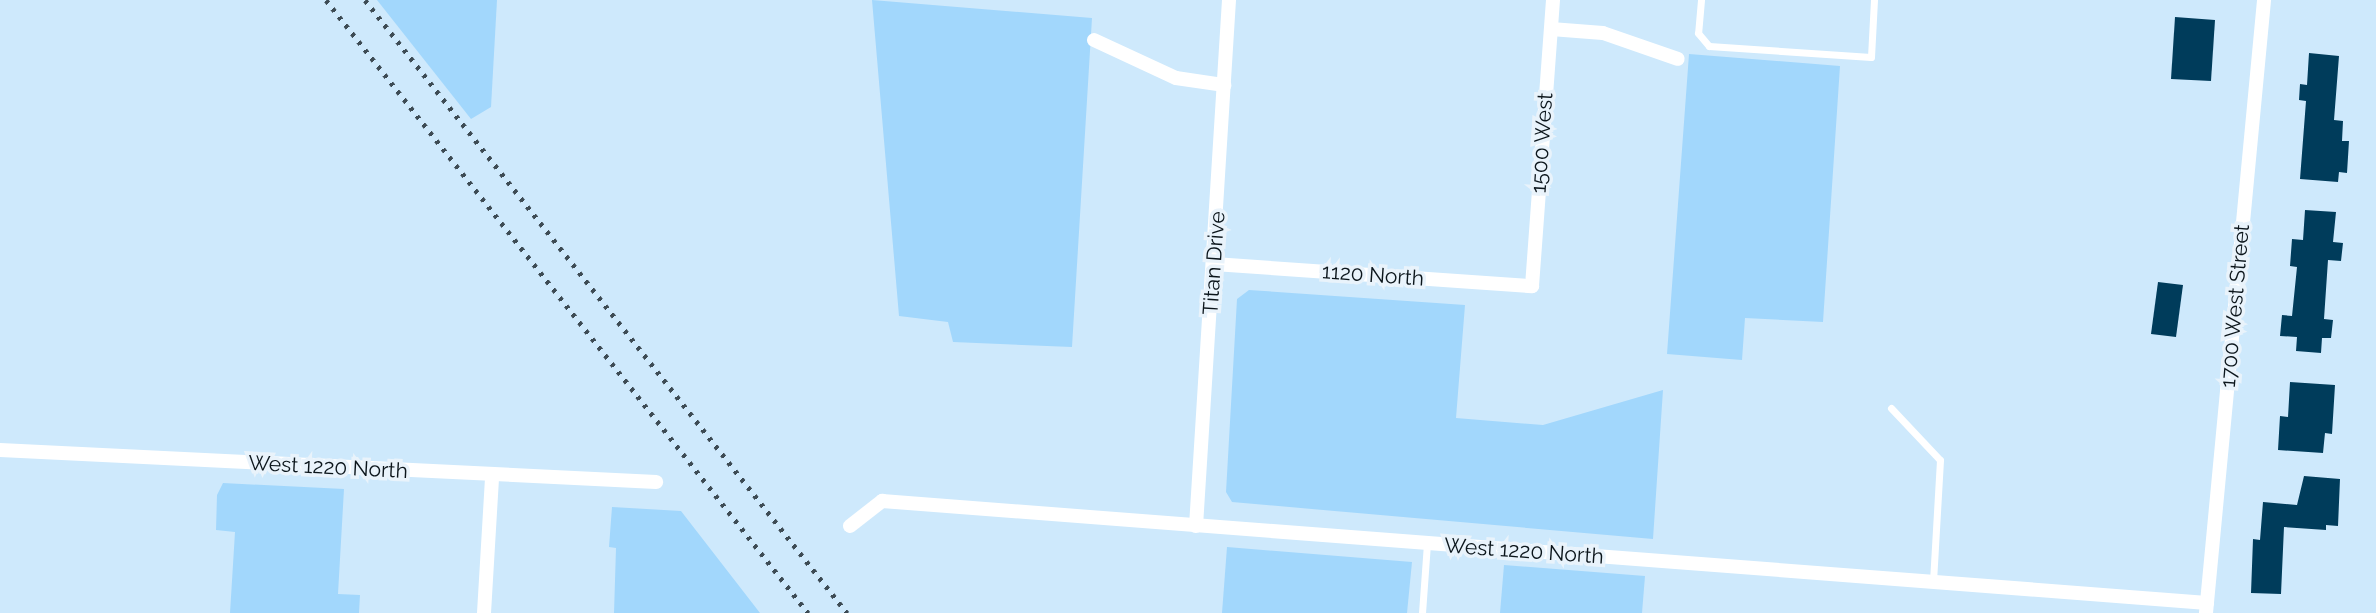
<!DOCTYPE html>
<style>
body{margin:0}
#map{position:relative;width:2376px;height:613px;overflow:hidden;background:#cee9fc;font-family:Raleway,sans-serif}
div>[style]{position:absolute}
[style*='--x']{left:calc(var(--x)*1px);top:calc(var(--y)*1px);width:calc(var(--w)*1px);rotate:calc(var(--a)*1deg)}
.green>*{inset:0;background:#a2d7fc}
.building>*{inset:0;background:#003c5b}
.lane>*{height:7px;margin:-3.5px;padding:0 3.5px;transform-origin:3.5px;border-radius:3.5px;background:#fff}
.street>*{height:14px;margin:-7px;padding:0 7px;transform-origin:7px;border-radius:7px;background:#fff}
.rail>*{height:5px;margin-top:-2.5px;transform-origin:0;background:repeating-linear-gradient(90deg,#3d4b54 0 3.5px,transparent 0 10.5px)}
span{translate:-50% -50%;white-space:nowrap;text-align:center;line-height:1.15;-webkit-text-stroke:7px #e9f3fb;paint-order:stroke}
.street-label{font-size:21px;color:#0b151b}
</style>
<div id="map">
<div class="green">
<div style="clip-path:polygon(377px 0,497px 0,491px 107px,471px 119px)"></div>
<div style="clip-path:polygon(872px 0,1092px 18px,1072px 347px,953px 342px,948px 322px,899px 316px)"></div>
<div style="clip-path:polygon(1689px 54px,1840px 66px,1823px 322px,1745px 318px,1742px 360px,1667px 354px)"></div>
<div style="clip-path:polygon(1249px 290px,1465px 305px,1456px 418px,1543px 425px,1663px 390px,1653px 539px,1232px 502px,1226px 492px,1237px 299px)"></div>
<div style="clip-path:polygon(223px 483px,344px 489px,338px 594px,360px 595px,359px 613px,230px 613px,235px 532px,216px 530px,217px 495px)"></div>
<div style="clip-path:polygon(612px 507px,681px 511px,760px 613px,614px 613px,616px 548px,609px 547px)"></div>
<div style="clip-path:polygon(1227px 547px,1412px 562px,1407px 613px,1222px 613px)"></div>
<div style="clip-path:polygon(1504px 565px,1645px 576px,1642px 613px,1500px 613px)"></div>
</div>
<div class="building">
<div style="clip-path:polygon(2175px 17px,2215px 20px,2211px 81px,2171px 79px)"></div>
<div style="clip-path:polygon(2309px 53px,2339px 56px,2334px 120px,2343px 121px,2342px 141px,2349px 141px,2347px 173px,2339px 172px,2338px 182px,2300px 179px,2306px 101px,2299px 100px,2300px 84px,2307px 85px)"></div>
<div style="clip-path:polygon(2305px 210px,2336px 212px,2333px 242px,2343px 243px,2341px 261px,2328px 260px,2324px 319px,2333px 320px,2331px 338px,2322px 338px,2321px 353px,2296px 351px,2297px 337px,2280px 336px,2282px 315px,2292px 316px,2297px 267px,2290px 266px,2292px 239px,2303px 240px)"></div>
<div style="clip-path:polygon(2158px 282px,2183px 285px,2176px 337px,2151px 334px)"></div>
<div style="clip-path:polygon(2290px 382px,2335px 385px,2332px 434px,2325px 433px,2323px 453px,2278px 450px,2280px 416px,2288px 417px)"></div>
<div style="clip-path:polygon(2304px 476px,2340px 479px,2338px 526px,2326px 525px,2326px 530px,2284px 527px,2281px 594px,2251px 593px,2253px 539px,2260px 540px,2263px 502px,2297px 505px)"></div>
</div>
<div class="lane">
<div style="--x:1701;--y:0;--w:33;--a:95"></div>
<div style="--x:1698;--y:33;--w:17;--a:50"></div>
<div style="--x:1709;--y:46;--w:162;--a:3.9"></div>
<div style="--x:1871;--y:57;--w:57;--a:-87"></div>
<div style="--x:1891;--y:408;--w:71;--a:46.7"></div>
<div style="--x:1940;--y:460;--w:122;--a:93.3"></div>
<div style="--x:1422;--y:613;--w:70;--a:-85.9"></div>
</div>
<div class="street">
<div style="--x:1551;--y:29;--w:52;--a:4.4"></div>
<div style="--x:1603;--y:33;--w:79;--a:19.1"></div>
<div style="--x:1094;--y:40;--w:90;--a:24.9"></div>
<div style="--x:1176;--y:78;--w:49;--a:8.3"></div>
<div style="--x:1214;--y:264;--w:319;--a:4"></div>
<div style="--x:1532;--y:286;--w:287;--a:-85.8"></div>
<div style="--x:0;--y:450;--w:657;--a:2.79"></div>
<div style="--x:850;--y:526;--w:41;--a:-38"></div>
<div style="--x:882;--y:501;--w:1329;--a:4.4"></div>
<div style="--x:1196;--y:526;--w:527;--a:-86.41"></div>
<div style="--x:484;--y:613;--w:136;--a:-86.6"></div>
<div style="--x:2206;--y:613;--w:616;--a:-84.59"></div>
</div>
<div class="rail">
<div style="--x:326;--y:0;--w:780;--a:51.82"></div>
<div style="--x:365;--y:0;--w:780;--a:51.82"></div>
</div>
<div class="street-label">
<span style="left:1542px;top:143px;rotate:-86deg">1500 West</span>
<span style="left:1214px;top:263px;rotate:-86deg">Titan Drive</span>
<span style="left:1373px;top:275px;rotate:4deg">1120 North</span>
<span style="left:2235px;top:306px;rotate:-85deg">1700 West Street</span>
<span style="left:328px;top:467px;rotate:3deg">West 1220 North</span>
<span style="left:1524px;top:551px;rotate:4deg">West 1220 North</span>
</div>
</div>
